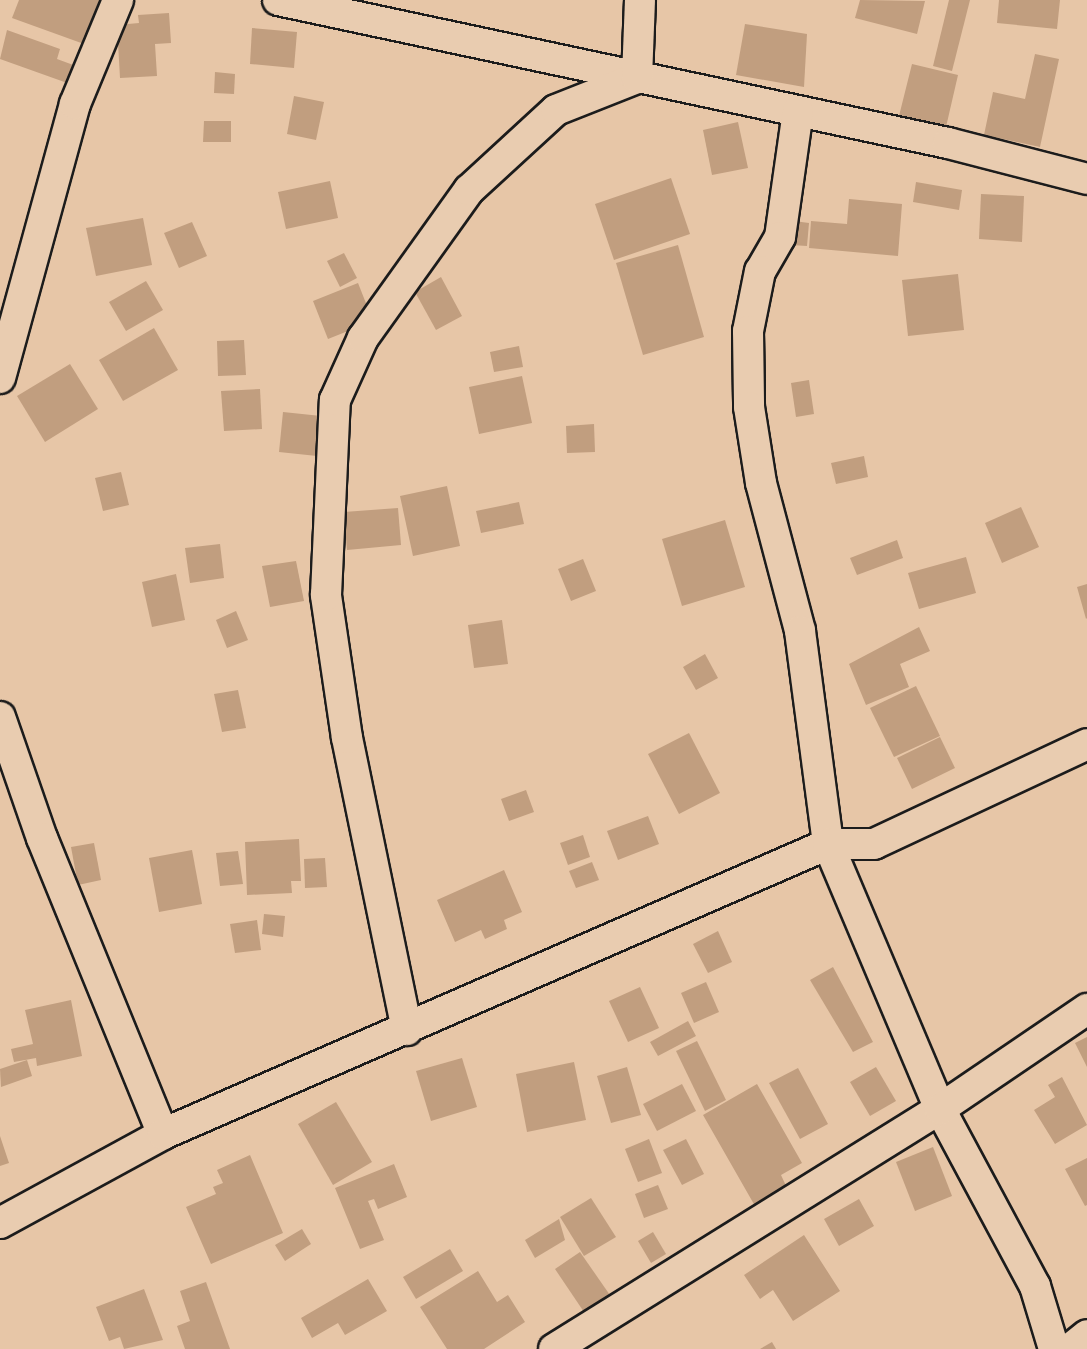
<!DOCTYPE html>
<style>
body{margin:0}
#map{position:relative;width:1087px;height:1349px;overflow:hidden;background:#e7c6a7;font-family:Dekko,sans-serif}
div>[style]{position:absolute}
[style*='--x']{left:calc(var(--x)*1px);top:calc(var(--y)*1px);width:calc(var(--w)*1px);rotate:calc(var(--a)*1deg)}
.building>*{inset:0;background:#c19e7f}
.roads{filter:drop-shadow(2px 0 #1c1c1c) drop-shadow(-2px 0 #1c1c1c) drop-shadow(0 2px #1c1c1c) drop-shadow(0 -2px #1c1c1c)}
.street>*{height:30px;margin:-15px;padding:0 15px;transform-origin:15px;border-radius:15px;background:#e9ccb0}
span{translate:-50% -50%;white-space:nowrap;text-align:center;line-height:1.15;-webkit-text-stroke:5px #e9ccb0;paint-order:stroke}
</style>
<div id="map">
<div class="building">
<div style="clip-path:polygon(19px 0,100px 0,84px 44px,12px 18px)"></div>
<div style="clip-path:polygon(860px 0,925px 1px,917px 34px,855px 18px)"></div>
<div style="clip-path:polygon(949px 0,970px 0,952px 71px,933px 66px)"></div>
<div style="clip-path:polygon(999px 0,1060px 0,1057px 29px,997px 23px)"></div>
<div style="clip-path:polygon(169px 13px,171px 43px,155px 44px,157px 76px,120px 78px,117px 25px,139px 23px,138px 15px)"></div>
<div style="clip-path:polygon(745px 24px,807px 34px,804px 87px,736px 75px)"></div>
<div style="clip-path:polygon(252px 28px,297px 32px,294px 68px,250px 64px)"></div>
<div style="clip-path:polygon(7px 30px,60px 49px,57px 59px,76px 66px,70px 84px,0 59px)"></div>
<div style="clip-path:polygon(1035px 54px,1059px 59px,1040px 147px,984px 135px,993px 92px,1025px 99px)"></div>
<div style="clip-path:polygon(912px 64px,958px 75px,946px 127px,899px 116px)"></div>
<div style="clip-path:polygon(215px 72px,235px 74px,234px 94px,214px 93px)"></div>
<div style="clip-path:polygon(294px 96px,324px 102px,316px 140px,287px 134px)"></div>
<div style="clip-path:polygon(204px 121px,231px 121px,231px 142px,203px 142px)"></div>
<div style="clip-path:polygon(738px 122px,748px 168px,712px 175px,703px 130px)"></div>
<div style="clip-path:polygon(671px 178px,690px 234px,614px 260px,595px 204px)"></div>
<div style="clip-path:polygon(330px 181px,338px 218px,286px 229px,278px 192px)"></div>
<div style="clip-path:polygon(916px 182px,962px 190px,959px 210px,913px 202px)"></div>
<div style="clip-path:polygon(981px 194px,1024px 196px,1022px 242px,979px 239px)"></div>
<div style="clip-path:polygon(849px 199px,902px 204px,898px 256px,809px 248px,811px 221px,847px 224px)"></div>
<div style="clip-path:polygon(143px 218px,152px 265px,96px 276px,86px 228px)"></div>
<div style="clip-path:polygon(794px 221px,809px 223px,807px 246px,791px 245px)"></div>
<div style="clip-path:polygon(192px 222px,207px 256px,179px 268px,164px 233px)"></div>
<div style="clip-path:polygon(678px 245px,704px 337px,643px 355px,616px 263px)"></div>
<div style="clip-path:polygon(344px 253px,357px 278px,340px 287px,327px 261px)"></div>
<div style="clip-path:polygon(958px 274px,964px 330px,908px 336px,902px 280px)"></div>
<div style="clip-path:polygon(441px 277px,462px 316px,436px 330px,415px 292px)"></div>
<div style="clip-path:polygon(146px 281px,163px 310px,126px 331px,109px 302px)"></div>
<div style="clip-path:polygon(358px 283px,373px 321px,328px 339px,313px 301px)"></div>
<div style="clip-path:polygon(154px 328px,178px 370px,123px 401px,99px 360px)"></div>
<div style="clip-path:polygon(244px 340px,246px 375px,218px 376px,217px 341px)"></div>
<div style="clip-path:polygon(519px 346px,523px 367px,494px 372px,490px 352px)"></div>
<div style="clip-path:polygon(70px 364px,98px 409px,45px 442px,17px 396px)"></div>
<div style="clip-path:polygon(522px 376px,532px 423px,479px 434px,469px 387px)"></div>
<div style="clip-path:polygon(809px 380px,814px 414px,796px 417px,791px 383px)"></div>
<div style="clip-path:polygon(260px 389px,262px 429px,224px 431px,221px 391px)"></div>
<div style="clip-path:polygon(283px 412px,321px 416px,317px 456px,279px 452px)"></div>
<div style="clip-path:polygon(594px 424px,595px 452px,567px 453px,566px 426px)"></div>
<div style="clip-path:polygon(864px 456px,868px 477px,836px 484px,831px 463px)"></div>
<div style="clip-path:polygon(121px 472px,129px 505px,103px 511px,95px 478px)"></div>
<div style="clip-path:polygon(447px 486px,460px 546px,413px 556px,400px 496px)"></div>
<div style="clip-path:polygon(519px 502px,524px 524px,481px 533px,476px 511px)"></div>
<div style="clip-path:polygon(1021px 507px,1039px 547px,1002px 563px,985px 523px)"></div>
<div style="clip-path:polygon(398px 508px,401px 545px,347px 550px,344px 512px)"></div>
<div style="clip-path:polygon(725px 520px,745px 587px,682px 606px,662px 539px)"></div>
<div style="clip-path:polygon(897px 540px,903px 558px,857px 575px,850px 558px)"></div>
<div style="clip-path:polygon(220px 544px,224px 578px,190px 583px,185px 548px)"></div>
<div style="clip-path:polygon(966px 557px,976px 593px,919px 609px,908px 573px)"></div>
<div style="clip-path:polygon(583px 559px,596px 591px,571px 601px,558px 569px)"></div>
<div style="clip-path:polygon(296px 561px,304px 601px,270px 607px,262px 566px)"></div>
<div style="clip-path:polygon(176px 574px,185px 620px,152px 627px,142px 582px)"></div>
<div style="clip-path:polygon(1087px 584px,1087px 618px,1086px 619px,1077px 587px)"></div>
<div style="clip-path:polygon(236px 611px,248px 640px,227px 648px,216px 620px)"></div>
<div style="clip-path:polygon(502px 620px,508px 664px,474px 668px,468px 625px)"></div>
<div style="clip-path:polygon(919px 627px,930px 651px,900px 664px,909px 687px,866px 705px,849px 664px)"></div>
<div style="clip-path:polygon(705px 654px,718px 678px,696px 690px,683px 667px)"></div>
<div style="clip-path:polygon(916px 686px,940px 736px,894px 757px,870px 708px)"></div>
<div style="clip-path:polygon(238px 690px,246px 728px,222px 732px,214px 694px)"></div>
<div style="clip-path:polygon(689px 733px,720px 793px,679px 814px,648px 754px)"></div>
<div style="clip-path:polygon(940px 737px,955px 768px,912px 789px,897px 758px)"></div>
<div style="clip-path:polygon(526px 790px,534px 812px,509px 821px,501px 799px)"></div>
<div style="clip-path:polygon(648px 816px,659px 844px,618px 860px,607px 831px)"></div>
<div style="clip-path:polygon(583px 835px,590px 857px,568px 865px,560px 843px)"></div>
<div style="clip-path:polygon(299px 839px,301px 881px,291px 881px,292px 893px,247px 895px,245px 842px)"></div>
<div style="clip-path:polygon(94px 843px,101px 880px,78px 885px,71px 847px)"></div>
<div style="clip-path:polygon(192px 850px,202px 904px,159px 912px,149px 858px)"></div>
<div style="clip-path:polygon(238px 851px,243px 884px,220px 886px,216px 853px)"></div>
<div style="clip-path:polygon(325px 858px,327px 887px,305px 888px,304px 859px)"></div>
<div style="clip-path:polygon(592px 862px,599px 880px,576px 888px,569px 871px)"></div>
<div style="clip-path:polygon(504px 870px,522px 912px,504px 920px,507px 929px,485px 939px,481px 930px,455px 942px,437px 900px)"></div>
<div style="clip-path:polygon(264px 914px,285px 916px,283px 937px,262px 934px)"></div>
<div style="clip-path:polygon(257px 920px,261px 950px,235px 953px,230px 924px)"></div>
<div style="clip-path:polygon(718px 931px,732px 962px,708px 973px,693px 944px)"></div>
<div style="clip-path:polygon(833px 967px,873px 1042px,853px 1052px,810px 980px)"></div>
<div style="clip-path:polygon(706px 982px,719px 1012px,694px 1023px,681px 993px)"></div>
<div style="clip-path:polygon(640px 987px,659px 1028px,628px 1042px,609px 1001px)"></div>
<div style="clip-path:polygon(71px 1000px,82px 1056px,37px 1066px,36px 1058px,14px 1062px,11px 1049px,33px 1044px,25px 1010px)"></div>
<div style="clip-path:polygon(688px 1021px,696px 1036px,658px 1056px,650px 1042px)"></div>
<div style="clip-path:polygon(1087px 1037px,1087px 1067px,1075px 1043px)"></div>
<div style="clip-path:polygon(697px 1041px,726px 1100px,705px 1111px,676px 1051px)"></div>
<div style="clip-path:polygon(462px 1058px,477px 1107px,431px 1121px,416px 1071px)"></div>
<div style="clip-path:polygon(27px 1060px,32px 1076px,1px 1087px,0 1069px)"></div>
<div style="clip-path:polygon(574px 1062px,586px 1120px,527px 1132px,516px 1074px)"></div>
<div style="clip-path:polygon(627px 1067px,641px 1115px,611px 1123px,597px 1076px)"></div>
<div style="clip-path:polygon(876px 1067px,896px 1101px,870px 1116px,850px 1082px)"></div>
<div style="clip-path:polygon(798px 1068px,828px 1124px,800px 1139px,769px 1083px)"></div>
<div style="clip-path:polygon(1062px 1077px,1087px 1125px,1055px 1144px,1034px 1110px,1055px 1097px,1048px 1085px)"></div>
<div style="clip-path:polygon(682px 1084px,696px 1111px,657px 1131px,643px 1104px)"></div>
<div style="clip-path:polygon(757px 1084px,802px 1163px,781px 1175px,787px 1188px,755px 1206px,703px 1115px)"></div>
<div style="clip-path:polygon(336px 1102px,372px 1162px,333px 1185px,298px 1124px)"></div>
<div style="clip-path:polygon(0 1136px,9px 1163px,0 1166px)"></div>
<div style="clip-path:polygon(649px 1139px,662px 1173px,638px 1182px,625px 1149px)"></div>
<div style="clip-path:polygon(686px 1139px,704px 1174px,682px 1185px,663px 1150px)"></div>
<div style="clip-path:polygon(933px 1147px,952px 1196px,915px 1211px,896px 1162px)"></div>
<div style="clip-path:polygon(250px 1155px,283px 1233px,211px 1264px,186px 1207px,216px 1194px,213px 1187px,223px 1183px,217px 1170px)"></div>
<div style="clip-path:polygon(1087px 1158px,1087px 1205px,1085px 1206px,1065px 1169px)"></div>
<div style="clip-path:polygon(394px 1164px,407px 1197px,378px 1209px,374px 1199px,368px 1201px,384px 1240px,360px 1249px,335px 1188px)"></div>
<div style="clip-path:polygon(658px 1185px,668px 1209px,644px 1218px,635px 1194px)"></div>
<div style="clip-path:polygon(591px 1198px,616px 1237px,584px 1256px,560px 1217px)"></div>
<div style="clip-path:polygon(859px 1199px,874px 1226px,839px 1246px,824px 1219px)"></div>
<div style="clip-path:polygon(559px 1219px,565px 1240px,535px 1258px,525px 1240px)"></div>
<div style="clip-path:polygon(302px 1229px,311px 1244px,285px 1261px,275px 1245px)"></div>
<div style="clip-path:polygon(653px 1232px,666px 1254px,651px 1263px,638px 1241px)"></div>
<div style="clip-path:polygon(804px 1235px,840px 1291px,793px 1321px,773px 1290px,760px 1299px,744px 1275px)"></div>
<div style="clip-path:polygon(450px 1249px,463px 1271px,416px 1299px,403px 1277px)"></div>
<div style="clip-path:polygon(580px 1252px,612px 1298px,586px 1315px,555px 1269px)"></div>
<div style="clip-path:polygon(478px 1271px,497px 1302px,508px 1295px,525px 1322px,484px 1349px,447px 1349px,420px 1307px)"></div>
<div style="clip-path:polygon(368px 1279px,387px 1311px,345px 1335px,338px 1323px,312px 1338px,301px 1318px)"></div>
<div style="clip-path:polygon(206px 1282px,230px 1349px,185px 1349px,177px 1326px,190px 1321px,180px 1291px)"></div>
<div style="clip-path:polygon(144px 1289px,163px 1340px,124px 1349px,120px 1337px,109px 1341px,96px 1307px)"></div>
<div style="clip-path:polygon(772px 1342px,776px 1349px,760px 1349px)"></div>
</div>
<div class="roads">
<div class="street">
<div style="--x:278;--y:0;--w:685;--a:12.05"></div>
<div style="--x:948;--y:143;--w:144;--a:14.5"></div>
<div style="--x:798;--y:111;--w:127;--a:98.1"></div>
<div style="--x:780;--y:237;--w:39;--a:120"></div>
<div style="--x:760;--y:271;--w:61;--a:101.3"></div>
<div style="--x:748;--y:331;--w:76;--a:89.2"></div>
<div style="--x:749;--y:407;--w:77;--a:81"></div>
<div style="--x:761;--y:483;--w:153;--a:75.2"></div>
<div style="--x:800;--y:631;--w:215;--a:82.5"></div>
<div style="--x:828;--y:844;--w:288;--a:67.1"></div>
<div style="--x:940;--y:1109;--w:201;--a:61.8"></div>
<div style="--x:1035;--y:1286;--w:66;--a:73.2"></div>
<div style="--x:0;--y:378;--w:284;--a:-74.7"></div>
<div style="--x:75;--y:104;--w:113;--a:-67.5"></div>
<div style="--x:0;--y:717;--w:128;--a:70.9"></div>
<div style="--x:42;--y:838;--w:320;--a:67.8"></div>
<div style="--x:407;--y:1030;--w:298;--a:-101.6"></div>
<div style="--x:347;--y:738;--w:145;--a:-98.4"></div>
<div style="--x:326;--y:595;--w:195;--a:-87.4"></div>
<div style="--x:335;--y:400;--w:68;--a:-65.7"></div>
<div style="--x:363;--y:338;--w:182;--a:-54.4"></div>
<div style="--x:469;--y:190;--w:118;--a:-42.6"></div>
<div style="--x:556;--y:110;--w:87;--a:-21.6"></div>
<div style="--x:637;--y:78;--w:78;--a:-87.8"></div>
<div style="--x:0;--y:1223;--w:186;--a:-28.6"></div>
<div style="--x:163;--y:1134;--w:725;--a:-23.56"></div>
<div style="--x:828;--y:844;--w:46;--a:0"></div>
<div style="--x:874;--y:844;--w:235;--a:-25.1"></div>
<div style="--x:554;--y:1349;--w:455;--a:-31.9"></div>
<div style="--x:940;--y:1109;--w:178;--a:-34.2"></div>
<div style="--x:1070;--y:1349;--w:22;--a:-39"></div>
</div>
</div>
</div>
